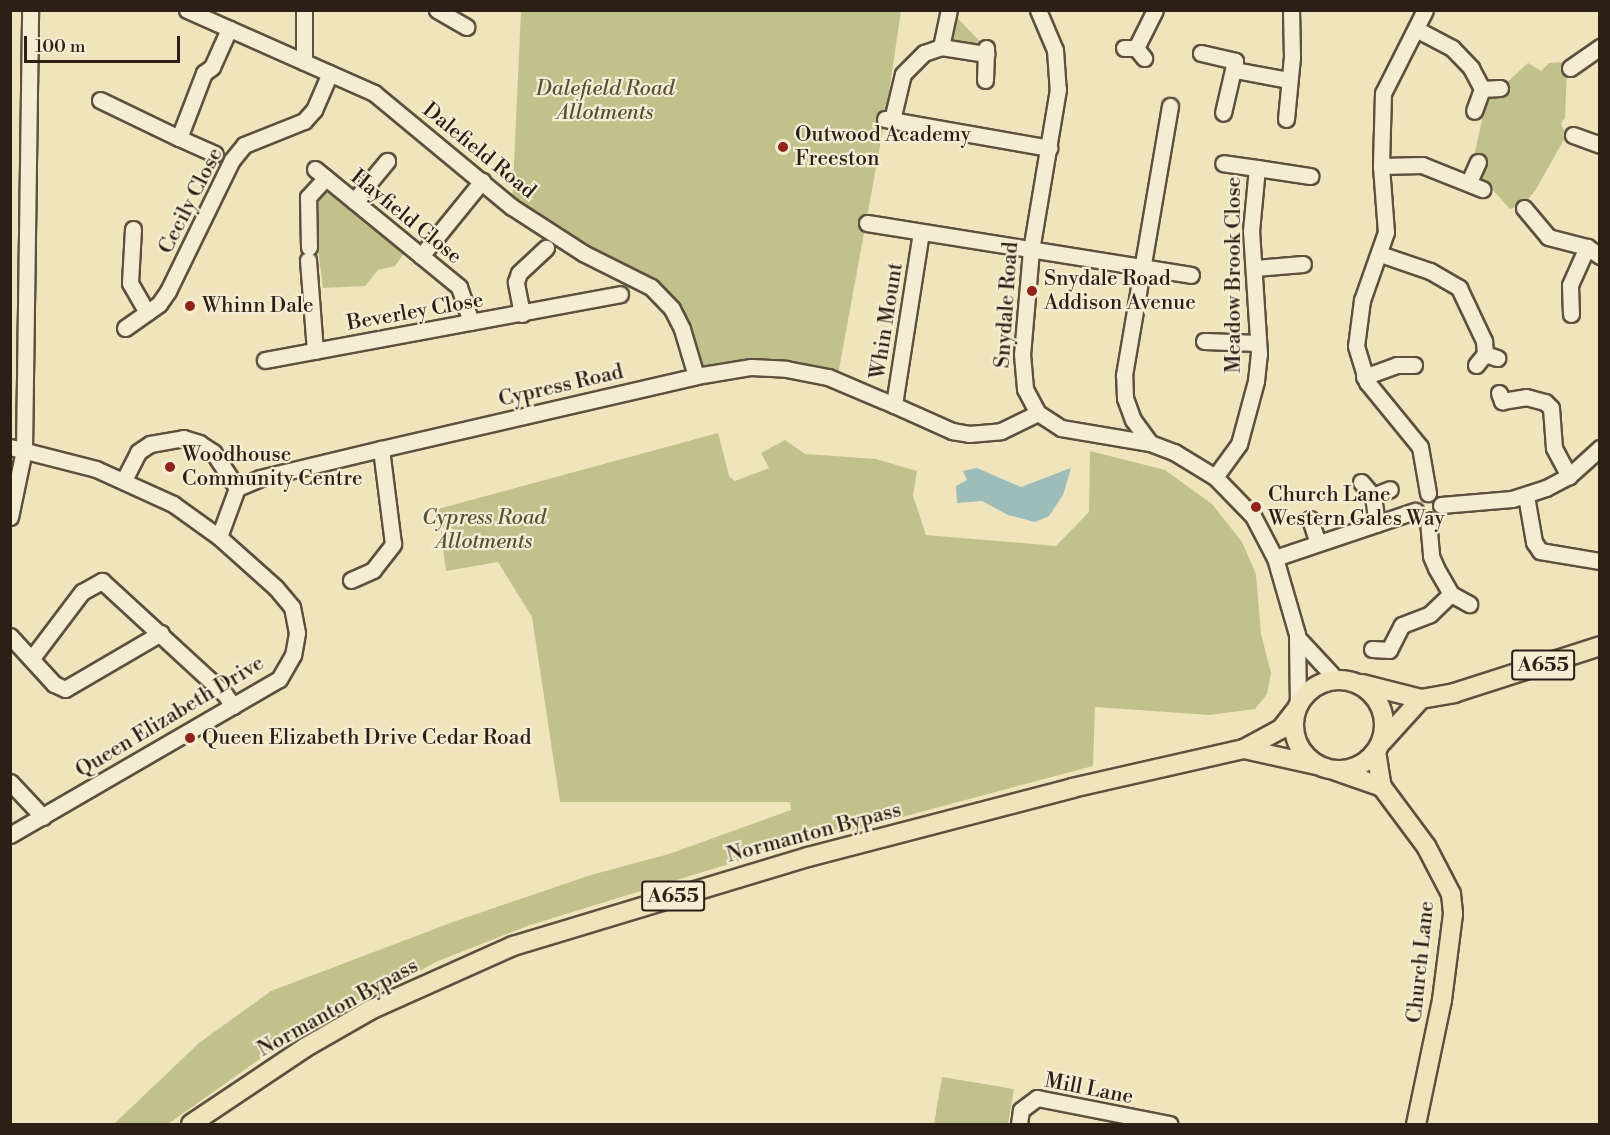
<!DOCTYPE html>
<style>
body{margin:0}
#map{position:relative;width:1610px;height:1135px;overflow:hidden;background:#efe4bb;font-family:"Libre Bodoni",serif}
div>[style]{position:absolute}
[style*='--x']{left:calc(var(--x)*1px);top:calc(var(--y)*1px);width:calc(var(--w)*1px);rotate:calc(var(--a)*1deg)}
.green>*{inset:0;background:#c1c18b}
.water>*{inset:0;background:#9cbdb9}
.roads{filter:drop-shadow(2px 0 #5d503f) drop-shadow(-2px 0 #5d503f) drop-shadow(0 2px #5d503f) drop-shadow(0 -2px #5d503f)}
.minor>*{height:15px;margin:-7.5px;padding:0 7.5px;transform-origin:7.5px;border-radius:7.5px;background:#f5edd3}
.major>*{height:18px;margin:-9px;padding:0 9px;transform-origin:9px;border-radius:9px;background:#efe4bb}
.major>.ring{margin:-9px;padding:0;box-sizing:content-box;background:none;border:18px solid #efe4bb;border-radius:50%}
.dots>*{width:16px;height:16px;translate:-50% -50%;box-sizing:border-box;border:3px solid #f5edd3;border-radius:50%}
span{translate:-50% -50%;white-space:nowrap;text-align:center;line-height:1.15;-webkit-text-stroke:4.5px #f5edd3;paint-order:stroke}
.shield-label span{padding:2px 4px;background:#f5edd3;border:2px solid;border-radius:4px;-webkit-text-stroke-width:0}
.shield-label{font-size:20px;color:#2c1f16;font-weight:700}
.park-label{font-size:21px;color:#595039;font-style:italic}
.poi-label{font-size:21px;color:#2c1f16}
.left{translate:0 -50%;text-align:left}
.street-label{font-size:21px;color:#2c1f16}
.frame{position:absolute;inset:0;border:12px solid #2c1f16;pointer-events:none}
.scale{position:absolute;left:24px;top:36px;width:156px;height:27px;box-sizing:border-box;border:3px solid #2c1f16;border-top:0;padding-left:8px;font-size:18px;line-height:21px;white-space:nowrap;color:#2c1f16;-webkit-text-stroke:4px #f5edd3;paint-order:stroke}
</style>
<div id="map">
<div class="green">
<div style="clip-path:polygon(521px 11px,901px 11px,885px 119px,837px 380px,786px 369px,696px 376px,672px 309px,512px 207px)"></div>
<div style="clip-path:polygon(951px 11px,986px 48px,941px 47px)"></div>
<div style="clip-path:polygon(1528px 63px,1541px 71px,1549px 63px,1562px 62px,1567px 68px,1565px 118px,1561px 123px,1566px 136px,1535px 191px,1524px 204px,1510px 209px,1481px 177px,1486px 163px,1474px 156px,1486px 102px)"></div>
<div style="clip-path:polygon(323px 193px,333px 193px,405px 252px,395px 266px,378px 270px,365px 286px,323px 288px,313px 210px)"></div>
<div style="clip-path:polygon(718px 433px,729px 476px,735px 481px,769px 468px,761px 453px,785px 440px,805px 454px,876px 459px,917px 471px,913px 496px,926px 535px,1056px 546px,1089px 512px,1090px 451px,1165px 470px,1212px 504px,1242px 542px,1256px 574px,1261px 634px,1271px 673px,1267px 694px,1255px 709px,1210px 715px,1095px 707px,1093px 766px,755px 856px,530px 925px,438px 961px,341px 1012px,267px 1054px,168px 1124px,114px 1124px,199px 1043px,271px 991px,453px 922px,591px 875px,669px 854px,791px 810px,790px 802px,560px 802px,532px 617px,498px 562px,446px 571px,438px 509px)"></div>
<div style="clip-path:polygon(942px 1077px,1014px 1089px,1008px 1124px,934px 1124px)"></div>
</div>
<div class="water">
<div style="clip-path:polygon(977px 468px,1021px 487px,1071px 468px,1063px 495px,1049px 516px,1035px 522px,1008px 515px,982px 501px,957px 503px,956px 486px,967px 480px,963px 471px)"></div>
</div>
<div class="roads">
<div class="minor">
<div style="--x:187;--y:10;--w:205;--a:23.9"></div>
<div style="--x:374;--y:93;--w:179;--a:39.6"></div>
<div style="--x:512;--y:207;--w:85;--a:32.9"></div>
<div style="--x:583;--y:253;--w:76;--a:26.6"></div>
<div style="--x:651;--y:287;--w:30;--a:46"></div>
<div style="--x:672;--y:309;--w:22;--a:63"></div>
<div style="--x:682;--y:329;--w:49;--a:73.4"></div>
<div style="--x:304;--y:10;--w:52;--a:90"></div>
<div style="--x:437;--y:10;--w:34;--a:30"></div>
<div style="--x:1038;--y:10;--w:43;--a:67"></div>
<div style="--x:1055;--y:50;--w:39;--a:86"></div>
<div style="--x:1058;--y:89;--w:163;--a:99.5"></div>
<div style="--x:1031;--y:250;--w:104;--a:94.9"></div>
<div style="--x:1022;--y:354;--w:35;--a:85"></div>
<div style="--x:1025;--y:389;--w:27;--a:62"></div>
<div style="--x:1038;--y:413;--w:27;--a:33"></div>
<div style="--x:1061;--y:428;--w:90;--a:9.6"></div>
<div style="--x:1150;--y:443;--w:26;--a:21"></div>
<div style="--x:1174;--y:452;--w:48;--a:31.4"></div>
<div style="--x:1215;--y:477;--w:54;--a:45.7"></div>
<div style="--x:1253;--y:516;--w:47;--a:62.4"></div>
<div style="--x:1275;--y:558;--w:79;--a:73.9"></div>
<div style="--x:1297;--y:634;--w:70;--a:89.2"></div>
<div style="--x:1425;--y:10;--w:93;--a:116.8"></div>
<div style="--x:1383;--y:93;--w:73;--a:91.6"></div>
<div style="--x:1381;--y:166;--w:66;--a:85.7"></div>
<div style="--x:1386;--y:232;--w:72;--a:109.4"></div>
<div style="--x:1362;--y:300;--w:46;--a:97.4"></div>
<div style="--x:1356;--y:346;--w:38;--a:73"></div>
<div style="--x:1367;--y:382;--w:84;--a:50.8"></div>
<div style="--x:1420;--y:447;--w:47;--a:80.1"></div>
<div style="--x:1416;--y:29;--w:41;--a:27.8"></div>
<div style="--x:1452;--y:48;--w:28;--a:46"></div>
<div style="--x:1471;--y:68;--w:24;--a:62"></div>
<div style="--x:1482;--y:89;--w:23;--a:110"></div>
<div style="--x:941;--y:47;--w:38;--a:-78"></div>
<div style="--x:1124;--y:48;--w:12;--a:0"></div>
<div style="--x:1136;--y:48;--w:13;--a:51"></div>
<div style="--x:1136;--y:48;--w:42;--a:-63.4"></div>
<div style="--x:1201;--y:53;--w:35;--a:13"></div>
<div style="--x:1235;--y:61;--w:53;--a:103"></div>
<div style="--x:1570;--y:68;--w:37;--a:-35"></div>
<div style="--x:1235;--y:70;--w:55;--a:10.5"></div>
<div style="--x:985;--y:80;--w:32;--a:-88"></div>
<div style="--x:1482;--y:89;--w:18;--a:-3"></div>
<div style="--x:100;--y:100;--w:88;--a:25.7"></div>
<div style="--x:179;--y:138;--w:70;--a:-69"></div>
<div style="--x:204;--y:73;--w:10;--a:-37"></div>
<div style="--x:212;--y:67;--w:42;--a:-65.9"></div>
<div style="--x:885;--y:119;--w:167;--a:10"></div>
<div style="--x:1286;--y:119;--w:62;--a:-84.5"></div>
<div style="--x:1292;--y:57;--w:47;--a:-91.2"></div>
<div style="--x:892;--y:120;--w:47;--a:-76.6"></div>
<div style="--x:903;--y:74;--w:30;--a:-45"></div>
<div style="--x:924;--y:53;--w:18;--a:-19"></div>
<div style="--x:941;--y:47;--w:46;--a:8.8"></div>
<div style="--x:1573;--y:135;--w:29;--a:20"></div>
<div style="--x:179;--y:138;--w:39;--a:24"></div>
<div style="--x:1381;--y:166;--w:41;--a:-1.4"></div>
<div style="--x:1422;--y:165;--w:65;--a:21.8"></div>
<div style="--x:1257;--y:168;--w:54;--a:8.6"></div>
<div style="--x:315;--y:169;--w:186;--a:39.3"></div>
<div style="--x:459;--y:287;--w:37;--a:71"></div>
<div style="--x:1469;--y:182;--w:22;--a:-66"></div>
<div style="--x:354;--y:201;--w:52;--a:-50.5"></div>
<div style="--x:1524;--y:208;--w:38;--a:50"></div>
<div style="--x:1548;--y:237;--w:40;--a:14.4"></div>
<div style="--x:1587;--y:247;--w:16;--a:35"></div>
<div style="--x:867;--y:223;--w:328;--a:9.1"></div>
<div style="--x:133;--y:229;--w:54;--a:93.2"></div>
<div style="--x:130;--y:283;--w:34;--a:60"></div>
<div style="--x:921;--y:232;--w:175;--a:98.9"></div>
<div style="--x:894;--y:405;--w:64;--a:24.1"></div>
<div style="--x:952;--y:431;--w:17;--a:10"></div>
<div style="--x:969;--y:434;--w:32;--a:-5"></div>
<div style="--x:1001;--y:431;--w:41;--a:-25.9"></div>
<div style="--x:309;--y:247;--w:50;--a:-91.1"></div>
<div style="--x:308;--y:197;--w:26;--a:-47"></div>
<div style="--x:1380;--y:254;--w:53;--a:18.8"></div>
<div style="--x:1430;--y:271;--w:34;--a:30"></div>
<div style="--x:1459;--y:288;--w:59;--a:64.7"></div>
<div style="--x:1484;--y:341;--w:13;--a:86"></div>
<div style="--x:421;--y:256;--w:97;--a:-50.9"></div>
<div style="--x:308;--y:260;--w:91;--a:85.6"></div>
<div style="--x:1255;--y:268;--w:48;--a:-4.8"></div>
<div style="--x:522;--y:314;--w:33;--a:-101"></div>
<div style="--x:516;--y:282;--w:9;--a:-72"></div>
<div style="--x:519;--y:273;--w:37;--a:-43"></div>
<div style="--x:1571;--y:314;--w:29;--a:-92"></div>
<div style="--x:1570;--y:285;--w:42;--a:-65.9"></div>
<div style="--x:125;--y:328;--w:42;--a:-35.2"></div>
<div style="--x:159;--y:304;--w:16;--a:-55"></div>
<div style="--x:168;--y:291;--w:146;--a:-64"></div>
<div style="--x:232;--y:160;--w:19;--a:-51"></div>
<div style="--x:244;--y:145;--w:65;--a:-21.8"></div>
<div style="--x:304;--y:121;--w:15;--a:-48"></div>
<div style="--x:314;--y:110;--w:40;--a:-66.6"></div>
<div style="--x:1204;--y:341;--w:54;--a:2.1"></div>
<div style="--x:265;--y:360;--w:361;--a:-10.5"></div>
<div style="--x:1476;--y:365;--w:14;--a:-51"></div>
<div style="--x:1485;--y:354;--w:13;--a:18"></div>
<div style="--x:1364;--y:377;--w:35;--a:-20"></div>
<div style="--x:1397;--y:365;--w:17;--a:0"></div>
<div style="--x:1499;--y:393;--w:9;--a:69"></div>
<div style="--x:1502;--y:401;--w:24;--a:-9"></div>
<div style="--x:1526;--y:397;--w:20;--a:15"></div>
<div style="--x:1545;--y:402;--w:8;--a:45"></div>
<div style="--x:1551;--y:408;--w:40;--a:85.7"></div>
<div style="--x:1554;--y:448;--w:32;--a:62"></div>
<div style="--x:1150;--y:443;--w:29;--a:-126"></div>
<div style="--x:1133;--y:420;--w:23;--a:-110"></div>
<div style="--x:1125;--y:398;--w:23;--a:-92"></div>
<div style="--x:1124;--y:375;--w:273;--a:-80.3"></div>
<div style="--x:10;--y:447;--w:89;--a:14.3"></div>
<div style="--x:96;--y:469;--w:85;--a:24.4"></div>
<div style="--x:173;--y:504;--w:57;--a:35.7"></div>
<div style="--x:219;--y:537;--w:76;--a:41.8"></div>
<div style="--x:276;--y:588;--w:25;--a:50"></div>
<div style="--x:292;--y:607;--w:26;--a:79"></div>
<div style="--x:297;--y:633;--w:22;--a:100"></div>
<div style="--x:293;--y:655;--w:28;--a:120"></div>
<div style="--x:279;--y:679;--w:311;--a:149.9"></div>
<div style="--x:1215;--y:477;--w:41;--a:-54"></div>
<div style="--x:1239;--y:444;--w:65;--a:-74.9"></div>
<div style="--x:1256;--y:381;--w:27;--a:-84"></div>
<div style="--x:1259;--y:354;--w:123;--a:-93.7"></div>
<div style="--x:1251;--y:231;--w:63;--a:-84.6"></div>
<div style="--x:1257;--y:168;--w:34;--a:-172"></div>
<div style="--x:124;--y:480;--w:31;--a:-63"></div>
<div style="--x:138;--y:452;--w:14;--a:-34"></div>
<div style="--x:150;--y:444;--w:34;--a:-10"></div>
<div style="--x:183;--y:438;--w:17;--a:17"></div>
<div style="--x:199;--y:443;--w:17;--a:33"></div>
<div style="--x:213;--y:452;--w:43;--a:56.3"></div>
<div style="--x:237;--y:488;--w:52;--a:110.2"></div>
<div style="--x:1361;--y:482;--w:18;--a:49"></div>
<div style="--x:1373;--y:496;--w:28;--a:82"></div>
<div style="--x:237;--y:488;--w:25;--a:-23"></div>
<div style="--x:260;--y:478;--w:124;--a:-13.5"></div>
<div style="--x:381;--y:449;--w:323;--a:-13"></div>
<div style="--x:696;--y:376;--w:56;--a:-9.3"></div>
<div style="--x:751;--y:367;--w:35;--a:3"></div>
<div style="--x:786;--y:369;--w:43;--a:10.8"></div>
<div style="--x:828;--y:377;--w:72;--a:23"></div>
<div style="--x:1373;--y:496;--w:18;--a:-22"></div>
<div style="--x:1526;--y:496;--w:47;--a:80.1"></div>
<div style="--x:1534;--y:542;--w:11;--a:56"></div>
<div style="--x:1540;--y:551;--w:61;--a:9.5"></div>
<div style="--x:1441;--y:505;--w:71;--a:-4.8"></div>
<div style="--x:1512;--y:499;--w:36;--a:-18"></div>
<div style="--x:1546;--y:488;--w:26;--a:-28"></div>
<div style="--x:1569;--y:476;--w:42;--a:-42.1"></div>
<div style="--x:10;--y:517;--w:68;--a:-78.2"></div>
<div style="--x:24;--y:450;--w:440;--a:-89.2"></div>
<div style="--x:1310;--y:519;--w:25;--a:72"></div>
<div style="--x:1428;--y:520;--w:36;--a:85"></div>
<div style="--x:1431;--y:556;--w:13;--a:67"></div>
<div style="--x:1436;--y:568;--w:30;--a:60"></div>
<div style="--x:1451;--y:594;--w:21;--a:29"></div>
<div style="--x:1275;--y:558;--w:148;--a:-18.6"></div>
<div style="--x:351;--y:580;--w:24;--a:-24"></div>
<div style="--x:373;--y:570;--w:33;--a:-52"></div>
<div style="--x:393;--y:544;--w:96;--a:-97.2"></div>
<div style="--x:10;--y:636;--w:65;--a:47.5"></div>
<div style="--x:54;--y:684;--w:12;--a:24"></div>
<div style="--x:65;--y:689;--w:111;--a:-30.3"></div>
<div style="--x:1297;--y:637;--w:57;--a:47.1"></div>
<div style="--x:1372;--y:649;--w:17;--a:3"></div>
<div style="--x:1389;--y:650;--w:28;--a:-63"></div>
<div style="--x:1402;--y:625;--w:30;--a:-21"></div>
<div style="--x:1430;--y:614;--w:29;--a:-44"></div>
<div style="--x:32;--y:658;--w:83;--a:-52.9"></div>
<div style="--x:82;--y:592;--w:23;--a:-29"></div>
<div style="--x:102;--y:581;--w:166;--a:42.6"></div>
<div style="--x:224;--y:693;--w:16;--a:55"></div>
<div style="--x:10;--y:782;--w:48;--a:46.7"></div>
<div style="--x:1019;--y:1124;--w:14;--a:-82"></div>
<div style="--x:1021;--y:1110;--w:20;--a:-37"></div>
<div style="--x:1037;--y:1098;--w:135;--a:11.1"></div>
</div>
<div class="major">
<div class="ring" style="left:1294px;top:680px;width:72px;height:72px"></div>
<div style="--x:1362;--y:684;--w:61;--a:14.3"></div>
<div style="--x:1421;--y:699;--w:34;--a:-10"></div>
<div style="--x:1454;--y:693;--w:153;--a:-17.8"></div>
<div style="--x:1382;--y:742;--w:58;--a:-47.8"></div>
<div style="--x:1244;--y:749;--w:74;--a:12.5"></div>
<div style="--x:1376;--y:751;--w:36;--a:81"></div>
<div style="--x:1382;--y:787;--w:74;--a:53.3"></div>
<div style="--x:1426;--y:846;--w:54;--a:62.5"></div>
<div style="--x:1451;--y:894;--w:20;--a:84"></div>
<div style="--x:1453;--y:914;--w:87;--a:97.3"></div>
<div style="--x:1442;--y:1000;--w:127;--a:101.8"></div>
<div style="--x:1336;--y:771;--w:49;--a:19.2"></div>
<div style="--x:191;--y:1124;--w:138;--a:-33.8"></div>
<div style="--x:306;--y:1047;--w:76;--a:-29.9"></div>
<div style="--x:372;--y:1009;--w:154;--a:-24.1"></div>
<div style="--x:513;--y:946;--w:308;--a:-16.8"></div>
<div style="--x:808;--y:857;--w:273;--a:-14.6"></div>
<div style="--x:1072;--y:788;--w:176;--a:-12.8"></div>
<div style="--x:1244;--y:749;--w:42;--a:-28.4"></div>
<div style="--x:1281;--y:729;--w:23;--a:-52"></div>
</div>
</div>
<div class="dots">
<div style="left:783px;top:147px;background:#8f2418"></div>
<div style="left:1032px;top:291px;background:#8f2418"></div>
<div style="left:190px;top:306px;background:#8f2418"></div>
<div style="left:170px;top:467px;background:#8f2418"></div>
<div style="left:1256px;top:507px;background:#8f2418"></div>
<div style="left:190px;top:738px;background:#8f2418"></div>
</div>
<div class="shield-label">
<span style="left:1543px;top:665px">A655</span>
<span style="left:673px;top:896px">A655</span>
</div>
<div class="park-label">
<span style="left:605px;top:101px">Dalefield Road<br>Allotments</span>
<span style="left:484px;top:530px">Cypress Road<br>Allotments</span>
</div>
<div class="poi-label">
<span class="left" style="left:795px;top:147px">Outwood Academy<br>Freeston</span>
<span class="left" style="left:1044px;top:291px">Snydale Road<br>Addison Avenue</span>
<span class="left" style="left:202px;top:306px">Whinn Dale</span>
<span class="left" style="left:182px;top:467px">Woodhouse<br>Community Centre</span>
<span class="left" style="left:1268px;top:507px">Church Lane<br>Western Gales Way</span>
<span class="left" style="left:202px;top:738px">Queen Elizabeth Drive Cedar Road</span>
</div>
<div class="street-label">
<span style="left:479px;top:151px;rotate:39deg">Dalefield Road</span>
<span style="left:191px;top:201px;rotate:-63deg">Cecily Close</span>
<span style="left:406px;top:217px;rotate:39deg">Hayfield Close</span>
<span style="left:1234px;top:275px;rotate:-90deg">Meadow Brook Close</span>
<span style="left:1007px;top:305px;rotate:-86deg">Snydale Road</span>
<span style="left:415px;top:312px;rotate:-10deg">Beverley Close</span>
<span style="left:887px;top:321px;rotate:-81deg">Whin Mount</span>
<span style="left:561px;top:386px;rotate:-13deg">Cypress Road</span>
<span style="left:170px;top:717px;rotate:-31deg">Queen Elizabeth Drive</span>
<span style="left:814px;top:833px;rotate:-15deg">Normanton Bypass</span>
<span style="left:1421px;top:962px;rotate:-84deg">Church Lane</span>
<span style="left:338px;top:1008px;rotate:-29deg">Normanton Bypass</span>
<span style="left:1089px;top:1089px;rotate:11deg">Mill Lane</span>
</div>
<div class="frame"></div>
<div class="scale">100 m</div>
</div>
